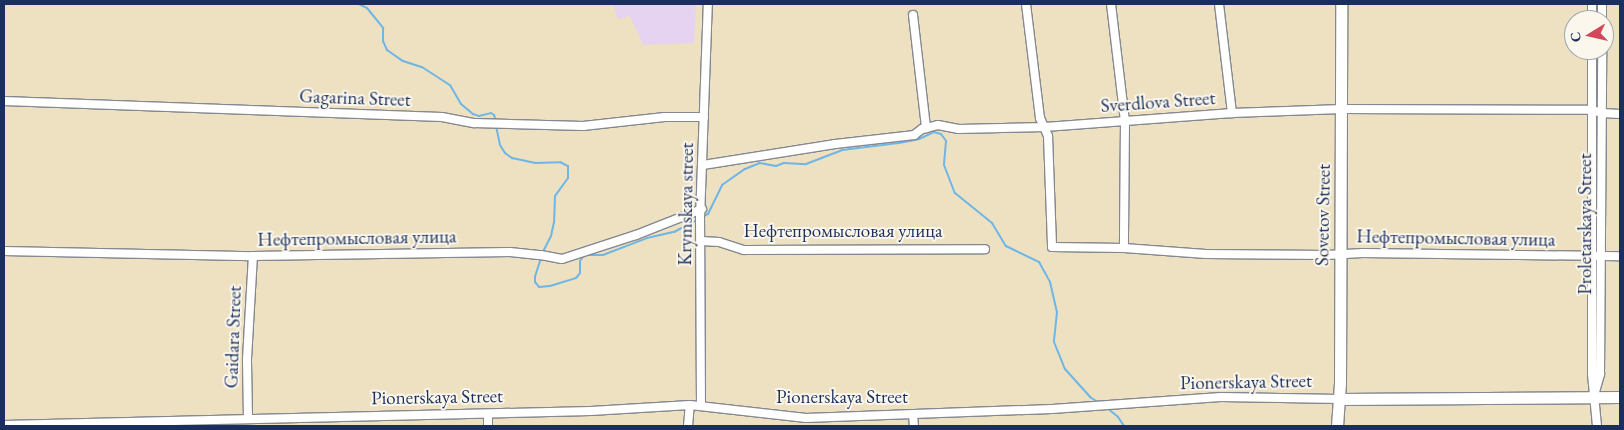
<!DOCTYPE html>
<meta charset="utf-8">
<style>
body{margin:0}
#map{position:relative;width:1624px;height:430px;overflow:hidden;background:#eee1c1;font-family:"EB Garamond",serif}
div>[style]{position:absolute}
[style*='--x']{left:calc(var(--x)*1px);top:calc(var(--y)*1px);width:calc(var(--w)*1px);rotate:calc(var(--a)*1deg)}
.built>*{inset:0;background:#e5d3f1}
.stream>*{height:2px;margin:-1px;padding:0 1px;transform-origin:1px;border-radius:1px;background:#6eb6e6}
.roads{filter:drop-shadow(1px 0 #848890) drop-shadow(-1px 0 #848890) drop-shadow(0 1px #848890) drop-shadow(0 -1px #848890)}
.street>*{height:8px;margin:-4px;padding:0 4px;transform-origin:4px;border-radius:4px;background:#fff}
.secondary>*{height:11px;margin:-5.5px;padding:0 5.5px;transform-origin:5.5px;border-radius:5.5px;background:#fff}
span{translate:-50% -50%;white-space:nowrap;text-align:center;line-height:1.15;-webkit-text-stroke:4px #fbf7ec;paint-order:stroke}
.street-label{font-size:19px;color:#1b2f5e}
.frame{position:absolute;inset:0;border:5px solid #1b2f5e;pointer-events:none}
.north{position:absolute;left:1564px;top:10px;width:50px;height:50px;box-sizing:border-box;background:#fbf7ec;border:1px solid #a1a7b3;border-radius:50%;rotate:261deg;font-size:14px;font-weight:700;line-height:20px;text-align:center;color:#1b2f5e}
.north::after{content:'';display:block;margin:auto;width:18px;height:22px;background:#d1495b;clip-path:polygon(50% 0,100% 100%,50% 72%,0 100%)}
</style>
<div id="map">
<div class="built">
<div style="clip-path:polygon(613px 4px,696px 4px,694px 43px,643px 45px,630px 16px,618px 19px)"></div>
</div>
<div class="stream">
<div style="--x:359;--y:4;--w:9;--a:27"></div>
<div style="--x:367;--y:8;--w:26;--a:51"></div>
<div style="--x:383;--y:28;--w:13;--a:90"></div>
<div style="--x:383;--y:41;--w:10;--a:66"></div>
<div style="--x:387;--y:50;--w:19;--a:35"></div>
<div style="--x:403;--y:61;--w:20;--a:18"></div>
<div style="--x:422;--y:67;--w:33;--a:33"></div>
<div style="--x:450;--y:85;--w:22;--a:60"></div>
<div style="--x:461;--y:104;--w:16;--a:40"></div>
<div style="--x:473;--y:114;--w:6;--a:18"></div>
<div style="--x:479;--y:116;--w:12;--a:-14"></div>
<div style="--x:491;--y:113;--w:4;--a:34"></div>
<div style="--x:494;--y:115;--w:6;--a:72"></div>
<div style="--x:496;--y:126;--w:19;--a:78"></div>
<div style="--x:500;--y:145;--w:9;--a:58"></div>
<div style="--x:505;--y:153;--w:9;--a:36"></div>
<div style="--x:512;--y:158;--w:24;--a:12"></div>
<div style="--x:535;--y:163;--w:25;--a:-2"></div>
<div style="--x:560;--y:162;--w:9;--a:27"></div>
<div style="--x:568;--y:166;--w:12;--a:90"></div>
<div style="--x:568;--y:178;--w:22;--a:126"></div>
<div style="--x:555;--y:196;--w:26;--a:92"></div>
<div style="--x:554;--y:222;--w:14;--a:102"></div>
<div style="--x:551;--y:236;--w:20;--a:117"></div>
<div style="--x:702;--y:217;--w:7;--a:-27"></div>
<div style="--x:708;--y:214;--w:32;--a:-64"></div>
<div style="--x:722;--y:185;--w:28;--a:-35"></div>
<div style="--x:745;--y:169;--w:16;--a:-22"></div>
<div style="--x:760;--y:163;--w:16;--a:11"></div>
<div style="--x:776;--y:166;--w:9;--a:-21"></div>
<div style="--x:784;--y:163;--w:22;--a:3"></div>
<div style="--x:806;--y:164;--w:39;--a:-21"></div>
<div style="--x:842;--y:150;--w:57;--a:-7"></div>
<div style="--x:899;--y:143;--w:20;--a:-11"></div>
<div style="--x:919;--y:139;--w:17;--a:-25"></div>
<div style="--x:934;--y:132;--w:7;--a:16"></div>
<div style="--x:941;--y:134;--w:9;--a:54"></div>
<div style="--x:946;--y:141;--w:24;--a:95"></div>
<div style="--x:944;--y:165;--w:30;--a:69"></div>
<div style="--x:955;--y:193;--w:48;--a:39"></div>
<div style="--x:992;--y:223;--w:27;--a:59"></div>
<div style="--x:1006;--y:246;--w:37;--a:26"></div>
<div style="--x:1039;--y:262;--w:23;--a:61"></div>
<div style="--x:1050;--y:282;--w:31;--a:77"></div>
<div style="--x:1057;--y:312;--w:30;--a:96"></div>
<div style="--x:1054;--y:342;--w:29;--a:68"></div>
<div style="--x:1065;--y:369;--w:38;--a:48"></div>
<div style="--x:1090;--y:397;--w:11;--a:34"></div>
<div style="--x:541;--y:258;--w:19;--a:108"></div>
<div style="--x:535;--y:276;--w:6;--a:90"></div>
<div style="--x:535;--y:282;--w:6;--a:51"></div>
<div style="--x:539;--y:287;--w:11;--a:-5"></div>
<div style="--x:550;--y:286;--w:27;--a:-17"></div>
<div style="--x:576;--y:278;--w:6;--a:-51"></div>
<div style="--x:580;--y:273;--w:12;--a:-90"></div>
<div style="--x:580;--y:261;--w:7;--a:-56"></div>
<div style="--x:584;--y:255;--w:19;--a:0"></div>
<div style="--x:603;--y:255;--w:47;--a:-21.1"></div>
<div style="--x:647;--y:238;--w:28;--a:-13"></div>
<div style="--x:674;--y:232;--w:27;--a:-28"></div>
<div style="--x:1107;--y:408;--w:14;--a:39"></div>
<div style="--x:1118;--y:417;--w:11;--a:56"></div>
</div>
<div class="roads">
<div class="street">
<div style="--x:1026;--y:4;--w:115;--a:83"></div>
<div style="--x:1040;--y:118;--w:20;--a:66"></div>
<div style="--x:1048;--y:136;--w:111;--a:87.9"></div>
<div style="--x:1052;--y:247;--w:72;--a:0.8"></div>
<div style="--x:1124;--y:248;--w:82;--a:4.2"></div>
<div style="--x:1206;--y:254;--w:121;--a:0.5"></div>
<div style="--x:1327;--y:255;--w:36;--a:-3"></div>
<div style="--x:1363;--y:253;--w:257;--a:0.7"></div>
<div style="--x:1111;--y:4;--w:118;--a:83.2"></div>
<div style="--x:1125;--y:121;--w:127;--a:90.5"></div>
<div style="--x:1219;--y:4;--w:110;--a:83.2"></div>
<div style="--x:1592;--y:4;--w:16;--a:90"></div>
<div style="--x:913;--y:15;--w:114;--a:83.4"></div>
<div style="--x:1602;--y:20;--w:16;--a:-90"></div>
<div style="--x:1592;--y:50;--w:324;--a:90"></div>
<div style="--x:1592;--y:374;--w:52;--a:84.5"></div>
<div style="--x:4;--y:101;--w:438;--a:2.1"></div>
<div style="--x:442;--y:117;--w:33;--a:11"></div>
<div style="--x:474;--y:123;--w:109;--a:1.6"></div>
<div style="--x:583;--y:126;--w:82;--a:-6.3"></div>
<div style="--x:665;--y:117;--w:39;--a:0"></div>
<div style="--x:703;--y:165;--w:134;--a:-9"></div>
<div style="--x:835;--y:144;--w:80;--a:-6.5"></div>
<div style="--x:914;--y:135;--w:10;--a:-37"></div>
<div style="--x:922;--y:129;--w:16;--a:-14"></div>
<div style="--x:938;--y:125;--w:21;--a:11"></div>
<div style="--x:959;--y:129;--w:86;--a:-1.3"></div>
<div style="--x:1045;--y:127;--w:188;--a:-4.3"></div>
<div style="--x:1232;--y:113;--w:110;--a:-2.1"></div>
<div style="--x:1342;--y:109;--w:250;--a:0.2"></div>
<div style="--x:1592;--y:110;--w:10;--a:17"></div>
<div style="--x:1602;--y:113;--w:18;--a:3"></div>
<div style="--x:701;--y:241;--w:18;--a:3"></div>
<div style="--x:719;--y:242;--w:26;--a:18"></div>
<div style="--x:744;--y:250;--w:241;--a:-0.2"></div>
<div style="--x:4;--y:251;--w:249;--a:1.2"></div>
<div style="--x:253;--y:256;--w:257;--a:-0.9"></div>
<div style="--x:510;--y:252;--w:31;--a:6"></div>
<div style="--x:541;--y:255;--w:21;--a:11"></div>
<div style="--x:562;--y:259;--w:78;--a:-18"></div>
<div style="--x:636;--y:235;--w:71;--a:-21.5"></div>
<div style="--x:1595;--y:392;--w:19;--a:-74"></div>
<div style="--x:1600;--y:374;--w:324;--a:-89.6"></div>
<div style="--x:701;--y:405;--w:187;--a:-90.3"></div>
<div style="--x:700;--y:218;--w:214;--a:-87.9"></div>
<div style="--x:488;--y:414;--w:12;--a:90"></div>
<div style="--x:913;--y:415;--w:11;--a:85"></div>
<div style="--x:248;--y:419;--w:60;--a:-91"></div>
<div style="--x:247;--y:359;--w:103;--a:-86.7"></div>
<div style="--x:4;--y:425;--w:587;--a:-1.37"></div>
<div style="--x:591;--y:411;--w:99;--a:-3.5"></div>
<div style="--x:690;--y:405;--w:117;--a:6.4"></div>
<div style="--x:806;--y:418;--w:246;--a:-2.1"></div>
<div style="--x:1052;--y:409;--w:169;--a:-4.1"></div>
<div style="--x:1221;--y:397;--w:119;--a:1"></div>
<div style="--x:688;--y:426;--w:21;--a:-85"></div>
</div>
<div class="secondary">
<div style="--x:1340;--y:399;--w:280;--a:-0.4"></div>
<div style="--x:1337;--y:426;--w:43;--a:-86"></div>
<div style="--x:1340;--y:383;--w:379;--a:-89.8"></div>
</div>
</div>
<div class="street-label">
<span style="left:355px;top:98px;rotate:2deg">Gagarina Street</span>
<span style="left:1158px;top:102px;rotate:-4deg">Sverdlova Street</span>
<span style="left:686px;top:204px;rotate:-89deg">Krymskaya street</span>
<span style="left:1323px;top:215px;rotate:-89deg">Sovetov Street</span>
<span style="left:1585px;top:224px;rotate:-90deg">Proletarskaya Street</span>
<span style="left:843px;top:231px">Нефтепромысловая улица</span>
<span style="left:357px;top:238px;rotate:-1deg">Нефтепромысловая улица</span>
<span style="left:1456px;top:238px;rotate:1deg">Нефтепромысловая улица</span>
<span style="left:233px;top:337px;rotate:-88deg">Gaidara Street</span>
<span style="left:1246px;top:382px;rotate:-1deg">Pionerskaya Street</span>
<span style="left:437px;top:397px;rotate:-1deg">Pionerskaya Street</span>
<span style="left:842px;top:397px">Pionerskaya Street</span>
</div>
<div class="frame"></div>
<div class="north">С</div>
</div>
